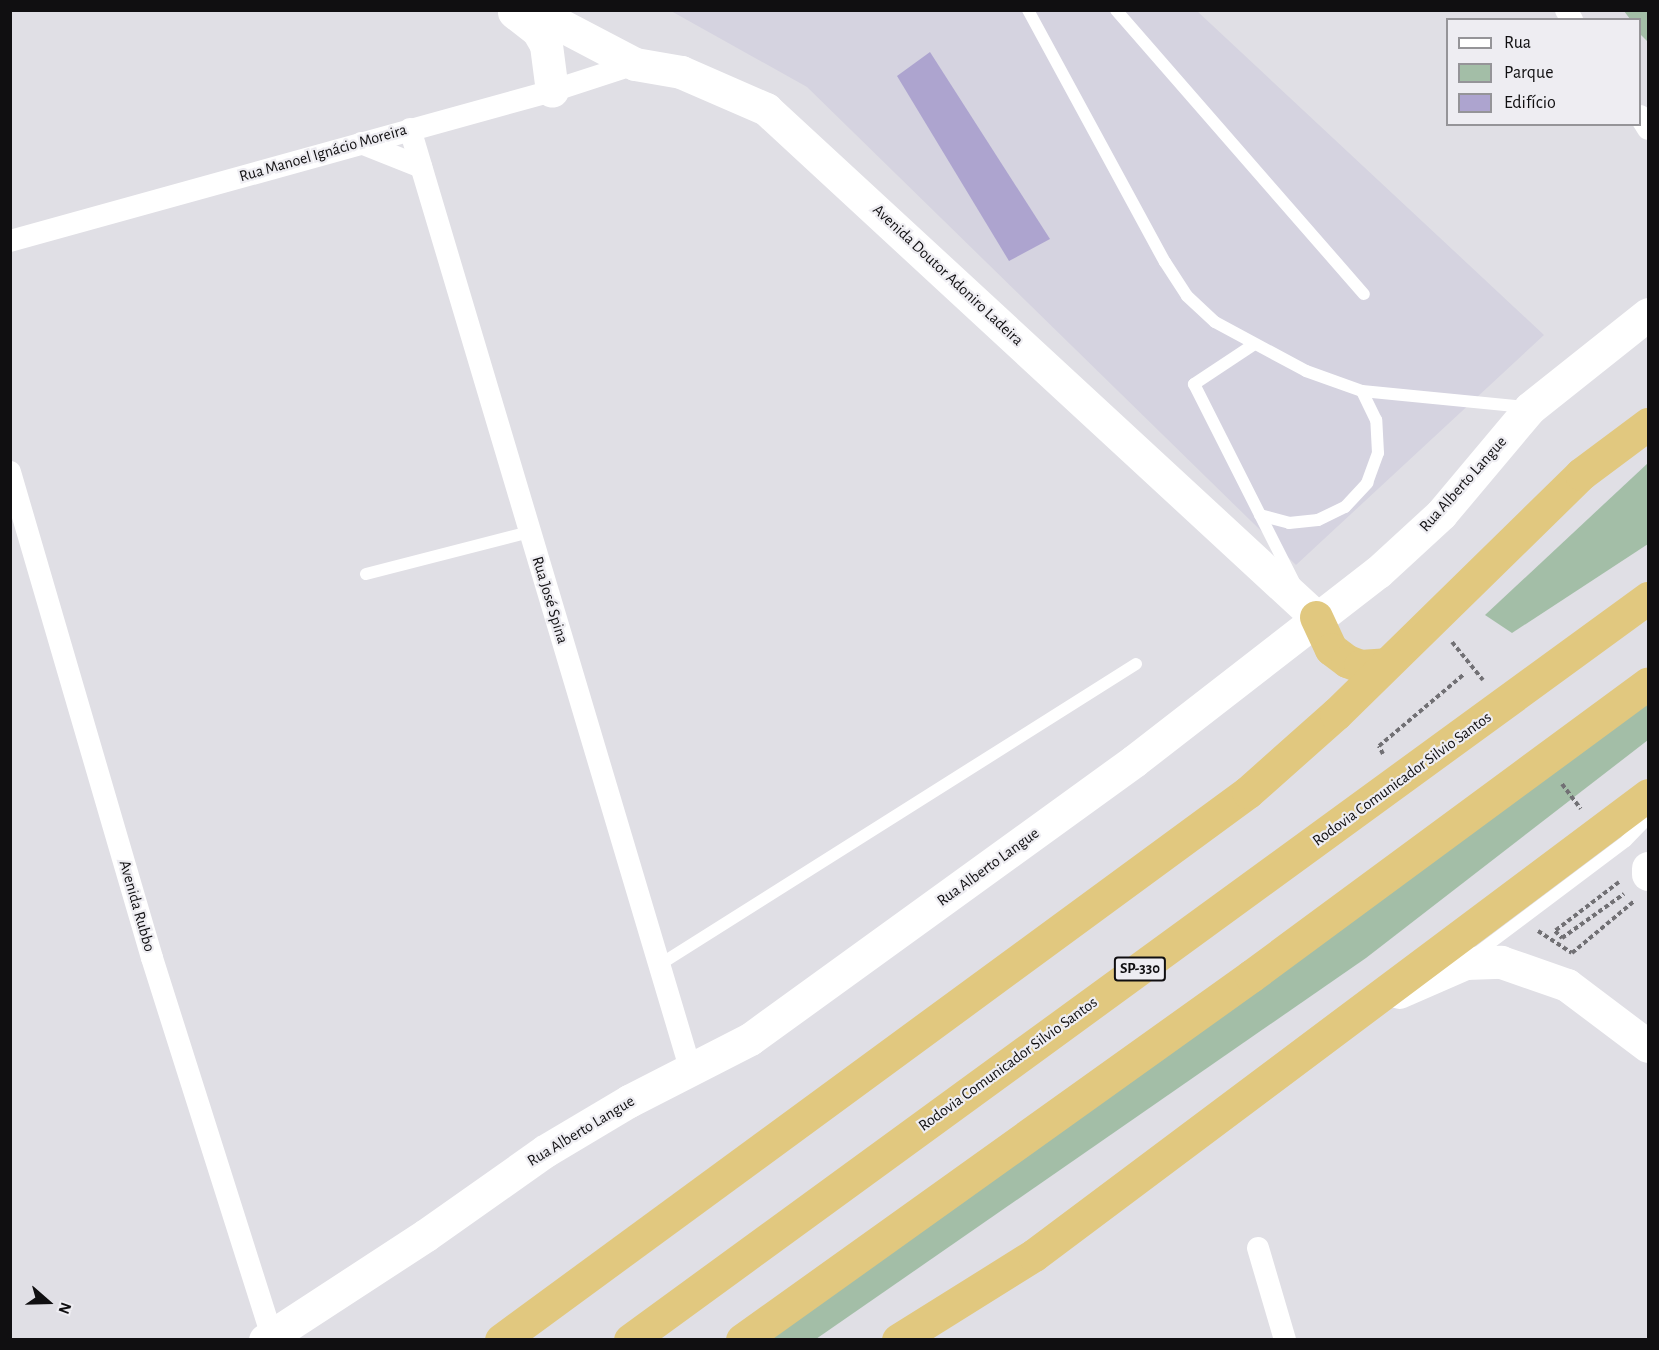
<!DOCTYPE html>
<meta charset="utf-8">
<style>
body{margin:0}
#map{position:relative;width:1659px;height:1350px;overflow:hidden;background:#e0dfe5;font-family:"Alegreya Sans",sans-serif}
div>[style]{position:absolute}
[style*='--x']{left:calc(var(--x)*1px);top:calc(var(--y)*1px);width:calc(var(--w)*1px);rotate:calc(var(--a)*1deg)}
.built>*{inset:0;background:#d5d3e0}
.green>*{inset:0;background:#a3bea7}
.building>*{inset:0;background:#ada4cf}
.path>*{height:4px;margin-top:-2px;transform-origin:0;background:repeating-linear-gradient(90deg,#717074 0 4.5px,transparent 0 7.5px)}
.lane>*{height:12px;margin:-6px;padding:0 6px;transform-origin:6px;border-radius:6px;background:#fff}
.street>*{height:22px;margin:-11px;padding:0 11px;transform-origin:11px;border-radius:11px;background:#fff}
.secondary>*{height:33px;margin:-16.5px;padding:0 16.5px;transform-origin:16.5px;border-radius:16.5px;background:#fff}
.highway>*{height:33px;margin:-16.5px;padding:0 16.5px;transform-origin:16.5px;border-radius:16.5px;background:#e1c87f}
span{translate:-50% -50%;white-space:nowrap;text-align:center;line-height:1.15;-webkit-text-stroke:4.5px #eeedf2;paint-order:stroke}
.shield-label span{padding:2px 4px;background:#eeedf2;border:2px solid;border-radius:4px;-webkit-text-stroke-width:0}
.shield-label{font-size:15px;color:#100f11;font-weight:700}
.street-label{font-size:16px;color:#100f11}
.frame{position:absolute;inset:0;border:12px solid #100f11;pointer-events:none}
.legend{position:absolute;left:1446px;top:18px;width:195px;height:108px;box-sizing:border-box;background:#eeedf2;border:2px solid #959498;margin:0;padding:8px 10px;list-style:none;font-size:18px;color:#100f11}
.legend li{display:flex;align-items:center;gap:12px;height:30px}
.legend b{width:30px;border:2px solid #959498}
.north{position:absolute;left:18px;top:1272px;width:60px;height:60px;-webkit-text-stroke:4px #eeedf2;paint-order:stroke;rotate:110deg;font-size:16px;font-weight:700;line-height:24px;text-align:center;color:#100f11}
.north::after{content:'';display:block;margin:auto;width:21px;height:27px;background:#100f11;clip-path:polygon(50% 0,100% 100%,50% 72%,0 100%)}
</style>
<div id="map">
<div class="built">
<div style="clip-path:polygon(671px 11px,1197px 11px,1544px 335px,1296px 565px,807px 87px)"></div>
</div>
<div class="green">
<div style="clip-path:polygon(1624px 11px,1648px 11px,1648px 42px,1640px 34px,1640px 20px,1630px 19px)"></div>
<div style="clip-path:polygon(1648px 463px,1648px 544px,1512px 633px,1485px 615px)"></div>
<div style="clip-path:polygon(1648px 697px,1648px 740px,1366px 958px,816px 1339px,766px 1340px)"></div>
</div>
<div class="building">
<div style="clip-path:polygon(930px 52px,1050px 239px,1009px 261px,897px 76px)"></div>
</div>
<div class="path">
<div style="--x:1452;--y:642;--w:49;--a:50.8"></div>
<div style="--x:1383;--y:754;--w:9;--a:-117"></div>
<div style="--x:1379;--y:746;--w:110;--a:-40.2"></div>
<div style="--x:1562;--y:784;--w:31;--a:53"></div>
<div style="--x:1619;--y:882;--w:81;--a:142.6"></div>
<div style="--x:1555;--y:931;--w:10;--a:45"></div>
<div style="--x:1562;--y:938;--w:76;--a:-35.4"></div>
<div style="--x:1538;--y:931;--w:40;--a:32.9"></div>
<div style="--x:1572;--y:953;--w:80;--a:-39.9"></div>
</div>
<div class="lane">
<div style="--x:1028;--y:10;--w:287;--a:61.5"></div>
<div style="--x:1165;--y:262;--w:40;--a:57.1"></div>
<div style="--x:1187;--y:296;--w:38;--a:43"></div>
<div style="--x:1215;--y:322;--w:103;--a:28.3"></div>
<div style="--x:1306;--y:371;--w:59;--a:19.7"></div>
<div style="--x:1362;--y:391;--w:164;--a:5.6"></div>
<div style="--x:1116;--y:10;--w:377;--a:48.9"></div>
<div style="--x:1253;--y:345;--w:71;--a:146.5"></div>
<div style="--x:1194;--y:384;--w:222;--a:63.2"></div>
<div style="--x:1260;--y:515;--w:30;--a:15"></div>
<div style="--x:1289;--y:523;--w:29;--a:-6"></div>
<div style="--x:1318;--y:520;--w:30;--a:-26"></div>
<div style="--x:1345;--y:507;--w:33;--a:-47"></div>
<div style="--x:1367;--y:483;--w:32;--a:-70"></div>
<div style="--x:1378;--y:453;--w:33;--a:-93"></div>
<div style="--x:1376;--y:420;--w:32;--a:-116"></div>
<div style="--x:366;--y:574;--w:169;--a:-14.4"></div>
<div style="--x:1473;--y:956;--w:191;--a:-36.9"></div>
<div style="--x:1626;--y:841;--w:32;--a:-46"></div>
<div style="--x:659;--y:965;--w:564;--a:-32.25"></div>
</div>
<div class="street">
<div style="--x:1566;--y:10;--w:12;--a:59"></div>
<div style="--x:1640;--y:116;--w:15;--a:58"></div>
<div style="--x:410;--y:129;--w:983;--a:73.39"></div>
<div style="--x:361;--y:143;--w:65;--a:21.8"></div>
<div style="--x:10;--y:241;--w:562;--a:-15.47"></div>
<div style="--x:552;--y:91;--w:87;--a:-18"></div>
<div style="--x:10;--y:472;--w:506;--a:73.71"></div>
<div style="--x:152;--y:958;--w:397;--a:72.4"></div>
<div style="--x:1258;--y:1248;--w:96;--a:73.6"></div>
</div>
<div class="secondary">
<div style="--x:532;--y:10;--w:116;--a:27.7"></div>
<div style="--x:635;--y:64;--w:47;--a:9.9"></div>
<div style="--x:681;--y:72;--w:93;--a:23.5"></div>
<div style="--x:766;--y:109;--w:749;--a:42.73"></div>
<div style="--x:514;--y:12;--w:31;--a:38"></div>
<div style="--x:538;--y:31;--w:16;--a:60"></div>
<div style="--x:546;--y:45;--w:46;--a:82.6"></div>
<div style="--x:1648;--y:868;--w:6;--a:90"></div>
<div style="--x:1399;--y:992;--w:72;--a:-23.7"></div>
<div style="--x:1465;--y:963;--w:36;--a:-2"></div>
<div style="--x:1501;--y:962;--w:70;--a:19.2"></div>
<div style="--x:1567;--y:985;--w:101;--a:37"></div>
<div style="--x:265;--y:1340;--w:192;--a:-33.1"></div>
<div style="--x:426;--y:1235;--w:146;--a:-35.2"></div>
<div style="--x:545;--y:1151;--w:98;--a:-30.8"></div>
<div style="--x:629;--y:1101;--w:136;--a:-27.1"></div>
<div style="--x:750;--y:1039;--w:474;--a:-35.9"></div>
<div style="--x:1134;--y:761;--w:309;--a:-37.8"></div>
<div style="--x:1378;--y:572;--w:86;--a:-42.6"></div>
<div style="--x:1441;--y:514;--w:138;--a:-50"></div>
<div style="--x:1530;--y:408;--w:151;--a:-38.5"></div>
</div>
<div class="highway">
<div style="--x:1316;--y:617;--w:35;--a:65"></div>
<div style="--x:1331;--y:649;--w:20;--a:37"></div>
<div style="--x:1347;--y:661;--w:14;--a:21"></div>
<div style="--x:1360;--y:666;--w:26;--a:-4"></div>
<div style="--x:501;--y:1340;--w:926;--a:-36.26"></div>
<div style="--x:1248;--y:792;--w:118;--a:-41.6"></div>
<div style="--x:1336;--y:714;--w:343;--a:-44.4"></div>
<div style="--x:1581;--y:474;--w:84;--a:-36.7"></div>
<div style="--x:630;--y:1340;--w:1260;--a:-36.09"></div>
<div style="--x:742;--y:1340;--w:626;--a:-35.57"></div>
<div style="--x:1251;--y:976;--w:493;--a:-36.4"></div>
<div style="--x:898;--y:1340;--w:160;--a:-32"></div>
<div style="--x:1034;--y:1255;--w:767;--a:-36.84"></div>
</div>
<div class="shield-label">
<span style="left:1140px;top:969px">SP-330</span>
</div>
<div class="street-label">
<span style="left:323px;top:153px;rotate:-16deg">Rua Manoel Ignácio Moreira</span>
<span style="left:948px;top:275px;rotate:43deg">Avenida Doutor Adoniro Ladeira</span>
<span style="left:1463px;top:484px;rotate:-48deg">Rua Alberto Langue</span>
<span style="left:550px;top:600px;rotate:73deg">Rua José Spina</span>
<span style="left:1402px;top:779px;rotate:-36deg">Rodovia Comunicador Silvio Santos</span>
<span style="left:988px;top:867px;rotate:-36deg">Rua Alberto Langue</span>
<span style="left:137px;top:906px;rotate:74deg">Avenida Rubbo</span>
<span style="left:1008px;top:1064px;rotate:-36deg">Rodovia Comunicador Silvio Santos</span>
<span style="left:581px;top:1131px;rotate:-31deg">Rua Alberto Langue</span>
</div>
<div class="frame"></div>
<ul class="legend">
<li><b style="height:8px;background:#fff"></b>Rua</li>
<li><b style="height:16px;background:#a3bea7"></b>Parque</li>
<li><b style="height:16px;background:#ada4cf"></b>Edifício</li>
</ul>
<div class="north">N</div>
</div>
